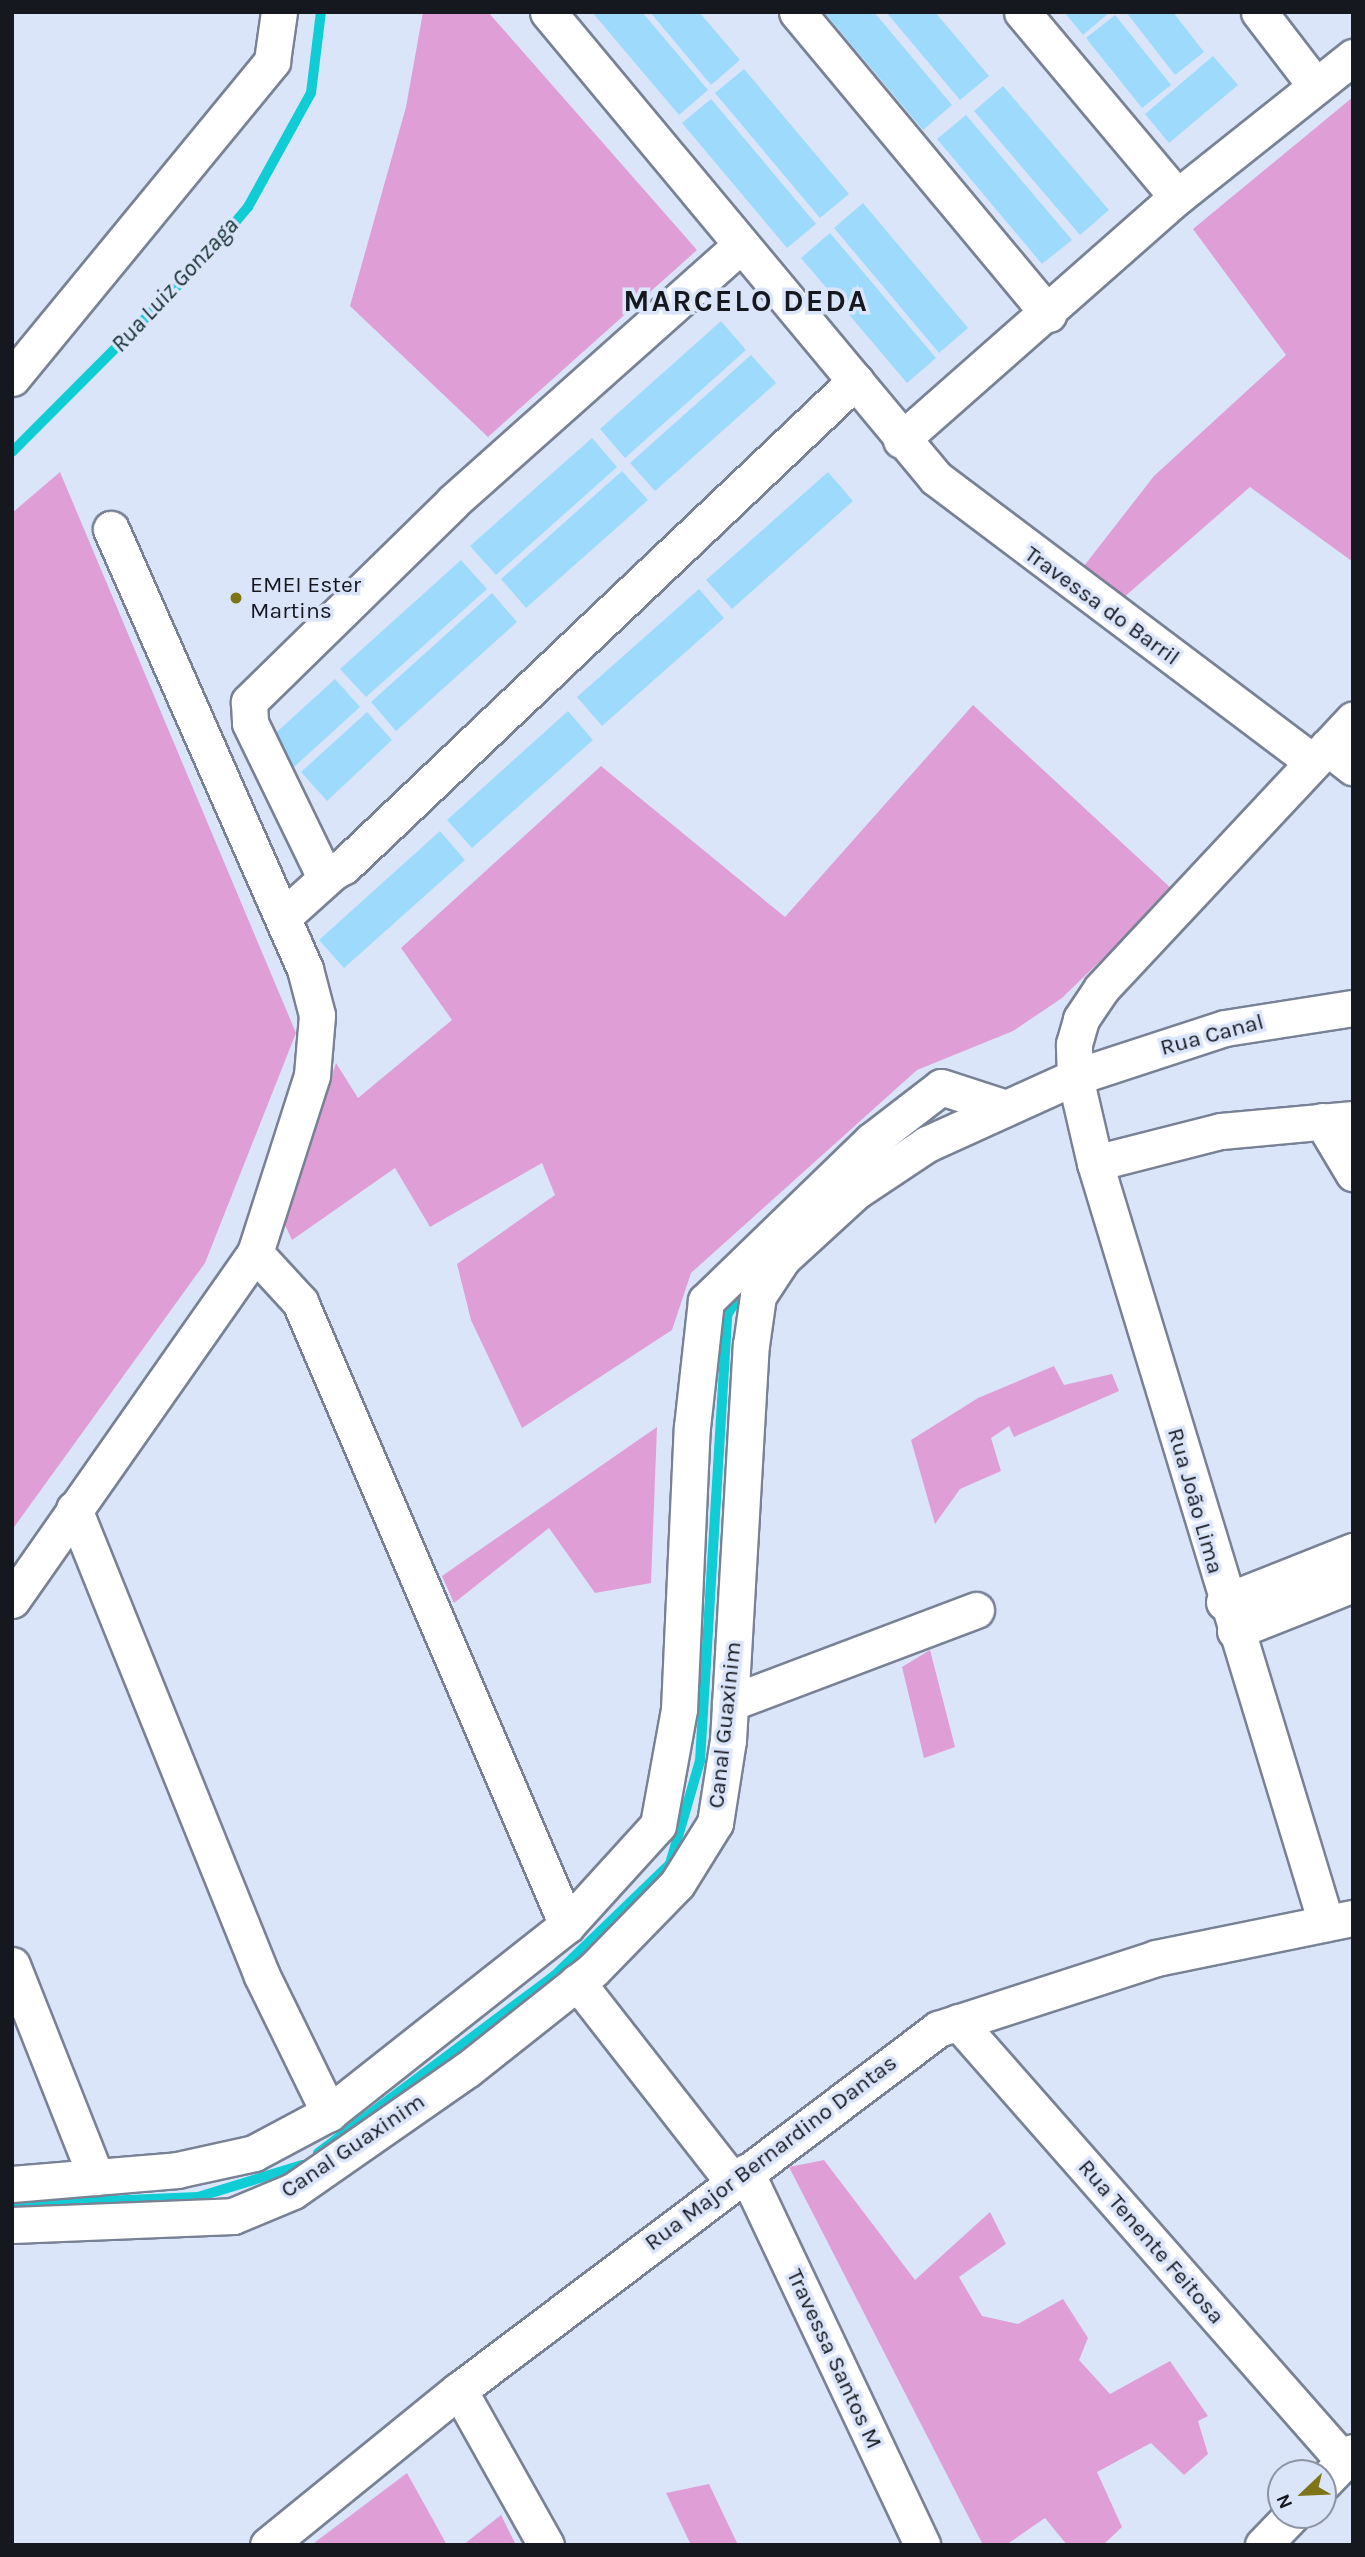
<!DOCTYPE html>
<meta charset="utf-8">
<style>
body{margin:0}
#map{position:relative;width:1365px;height:2557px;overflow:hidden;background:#dbe5fa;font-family:Karla,sans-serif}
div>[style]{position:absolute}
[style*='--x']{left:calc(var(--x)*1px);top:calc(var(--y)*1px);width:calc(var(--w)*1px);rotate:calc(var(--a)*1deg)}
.green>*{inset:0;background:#df9fd6}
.stream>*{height:10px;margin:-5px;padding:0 5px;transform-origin:5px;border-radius:5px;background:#0fccd5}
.building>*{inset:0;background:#9edafc}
.roads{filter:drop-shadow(2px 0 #798295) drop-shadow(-2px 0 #798295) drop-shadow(0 2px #798295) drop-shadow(0 -2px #798295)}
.minor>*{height:35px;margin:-17.5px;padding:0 17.5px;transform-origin:17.5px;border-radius:17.5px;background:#fff}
.dots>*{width:19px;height:19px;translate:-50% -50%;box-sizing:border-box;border:4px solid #dbe5fa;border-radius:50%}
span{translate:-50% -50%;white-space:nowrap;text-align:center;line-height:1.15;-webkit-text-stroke:7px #dbe5fa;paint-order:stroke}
.poi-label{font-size:23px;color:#15181f}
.left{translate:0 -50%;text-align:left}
.street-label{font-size:23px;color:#15181f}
.water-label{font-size:24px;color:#162f31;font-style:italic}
.district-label{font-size:30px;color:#15181f;font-weight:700;letter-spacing:2px}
.frame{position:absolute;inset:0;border:14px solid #15181f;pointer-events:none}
.north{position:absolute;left:1267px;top:2459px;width:70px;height:70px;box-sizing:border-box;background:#dbe5fa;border:2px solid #8c93a2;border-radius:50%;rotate:247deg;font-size:19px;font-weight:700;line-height:28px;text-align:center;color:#15181f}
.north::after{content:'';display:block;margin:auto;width:24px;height:32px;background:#7f7417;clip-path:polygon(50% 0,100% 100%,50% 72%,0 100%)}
</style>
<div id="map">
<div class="green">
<div style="clip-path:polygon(423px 12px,488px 12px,697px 250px,488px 437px,350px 306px,406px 107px)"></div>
<div style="clip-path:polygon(1353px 97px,1353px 562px,1250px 487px,1122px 599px,1084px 566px,1154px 476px,1286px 355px,1193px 229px)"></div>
<div style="clip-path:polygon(60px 472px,296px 1033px,205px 1263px,12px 1530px,12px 513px)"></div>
<div style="clip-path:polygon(973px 705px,1173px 890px,1062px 998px,1013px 1031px,917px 1070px,691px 1273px,672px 1330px,522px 1428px,471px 1320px,457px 1264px,555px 1195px,542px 1163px,430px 1227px,395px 1168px,292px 1240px,285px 1225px,336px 1063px,358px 1098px,452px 1020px,401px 948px,601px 766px,785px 917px)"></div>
<div style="clip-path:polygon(1054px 1366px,1064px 1385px,1112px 1374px,1119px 1391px,1014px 1437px,1009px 1426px,991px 1438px,1001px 1471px,960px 1489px,935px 1524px,911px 1440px,978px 1398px)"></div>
<div style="clip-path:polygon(657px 1427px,651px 1583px,595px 1593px,549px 1528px,454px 1603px,442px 1576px)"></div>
<div style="clip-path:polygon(930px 1650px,955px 1747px,924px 1758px,902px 1667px)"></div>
<div style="clip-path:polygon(824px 2160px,915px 2280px,990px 2212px,1006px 2244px,959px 2277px,982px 2316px,1018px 2324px,1063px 2299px,1088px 2338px,1079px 2360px,1110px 2394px,1170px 2361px,1208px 2416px,1198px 2421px,1208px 2454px,1184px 2475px,1151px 2443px,1097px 2472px,1122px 2527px,1103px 2545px,1067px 2545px,1045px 2518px,1006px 2545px,983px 2545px,789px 2167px)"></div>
<div style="clip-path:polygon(407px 2473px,447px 2545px,315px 2545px,314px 2543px)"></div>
<div style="clip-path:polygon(709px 2484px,738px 2545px,691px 2545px,666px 2493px)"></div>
<div style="clip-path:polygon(501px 2515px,516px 2545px,463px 2545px)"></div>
</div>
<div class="stream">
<div style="--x:12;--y:452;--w:276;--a:-45.1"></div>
<div style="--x:207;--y:256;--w:64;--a:-50.1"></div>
<div style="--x:248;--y:207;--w:130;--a:-61.1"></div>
<div style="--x:311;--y:93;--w:82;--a:-83"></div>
<div style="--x:318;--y:2153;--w:295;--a:-36.9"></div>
<div style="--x:554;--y:1976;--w:161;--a:-44"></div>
<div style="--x:670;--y:1864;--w:107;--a:-73.8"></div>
<div style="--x:700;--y:1761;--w:447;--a:-86.5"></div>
<div style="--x:727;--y:1315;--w:38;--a:-58"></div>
<div style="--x:12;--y:2205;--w:186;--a:-2.5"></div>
<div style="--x:198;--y:2197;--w:109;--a:-17.1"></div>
</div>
<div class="building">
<div style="clip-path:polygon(592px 12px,642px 12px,708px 90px,679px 115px)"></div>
<div style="clip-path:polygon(650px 12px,699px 12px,740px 60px,711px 85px)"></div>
<div style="clip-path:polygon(824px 12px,874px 12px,952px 105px,923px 130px)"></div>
<div style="clip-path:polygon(886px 12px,935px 12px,989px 76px,960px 100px)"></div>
<div style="clip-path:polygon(1064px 12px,1110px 12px,1083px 35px)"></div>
<div style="clip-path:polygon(1126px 12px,1173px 12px,1204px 52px,1175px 75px)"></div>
<div style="clip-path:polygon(1115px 15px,1171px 85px,1142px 108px,1086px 38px)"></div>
<div style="clip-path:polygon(1213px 56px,1238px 85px,1169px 143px,1145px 114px)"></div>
<div style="clip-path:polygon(744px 69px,849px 194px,820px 218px,715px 93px)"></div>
<div style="clip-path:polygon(1003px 86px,1109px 210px,1080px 235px,974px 111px)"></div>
<div style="clip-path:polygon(711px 99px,816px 224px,787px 248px,682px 123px)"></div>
<div style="clip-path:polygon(966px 115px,1072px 240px,1042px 264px,937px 139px)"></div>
<div style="clip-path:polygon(863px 203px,968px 328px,939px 353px,834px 228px)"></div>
<div style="clip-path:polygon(830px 233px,936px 358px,907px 383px,801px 258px)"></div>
<div style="clip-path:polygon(721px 321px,746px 350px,625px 458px,600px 429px)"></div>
<div style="clip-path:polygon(751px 355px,776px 383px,655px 491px,630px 463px)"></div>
<div style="clip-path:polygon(592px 438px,617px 467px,496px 575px,470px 546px)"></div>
<div style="clip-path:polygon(622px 471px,648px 500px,526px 608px,501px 579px)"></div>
<div style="clip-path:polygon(828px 472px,853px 501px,732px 609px,706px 580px)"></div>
<div style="clip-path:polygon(461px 560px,487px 589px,366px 697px,340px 669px)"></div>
<div style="clip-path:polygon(699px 589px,724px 618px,602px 726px,577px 697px)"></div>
<div style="clip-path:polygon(492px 593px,517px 622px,396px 731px,371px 702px)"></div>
<div style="clip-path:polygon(335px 679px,360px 707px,294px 767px,269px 739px)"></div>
<div style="clip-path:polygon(568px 711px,593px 740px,472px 848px,447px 820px)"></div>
<div style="clip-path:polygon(367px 712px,392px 740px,327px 801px,301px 772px)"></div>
<div style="clip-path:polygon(440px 831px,465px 860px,344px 968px,319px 940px)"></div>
</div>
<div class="roads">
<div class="minor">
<div style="--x:548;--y:12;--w:606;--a:50.22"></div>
<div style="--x:936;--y:478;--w:471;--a:37"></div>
<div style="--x:797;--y:12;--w:393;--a:50.2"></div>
<div style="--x:1022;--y:12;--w:241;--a:50"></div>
<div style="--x:1259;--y:12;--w:92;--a:52.5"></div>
<div style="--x:741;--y:245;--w:386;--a:138.3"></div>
<div style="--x:453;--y:502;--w:286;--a:135.6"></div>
<div style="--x:249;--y:702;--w:21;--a:87"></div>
<div style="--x:250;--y:723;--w:160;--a:64.1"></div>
<div style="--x:320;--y:867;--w:14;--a:21"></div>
<div style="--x:333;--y:872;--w:13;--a:-29"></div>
<div style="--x:344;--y:866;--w:705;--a:-43.5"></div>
<div style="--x:12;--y:378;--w:410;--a:-50.6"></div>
<div style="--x:272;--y:61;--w:49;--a:-81.9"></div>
<div style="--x:901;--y:440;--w:368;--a:-41.4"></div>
<div style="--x:1177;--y:197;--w:225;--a:-38.5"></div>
<div style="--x:1327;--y:747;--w:33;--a:38"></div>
<div style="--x:283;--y:917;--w:67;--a:-42"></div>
<div style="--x:1322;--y:1121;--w:61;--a:59.2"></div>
<div style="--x:1095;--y:1163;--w:130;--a:-14.3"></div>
<div style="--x:1221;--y:1131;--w:133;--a:-5.2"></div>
<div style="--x:255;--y:1253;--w:67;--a:47.4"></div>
<div style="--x:300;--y:1302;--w:678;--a:66.8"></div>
<div style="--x:74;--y:1509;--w:503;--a:68.07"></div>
<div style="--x:262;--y:1976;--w:153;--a:63.9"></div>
<div style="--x:12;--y:1600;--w:424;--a:-55"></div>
<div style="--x:255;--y:1253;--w:187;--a:-72.2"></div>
<div style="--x:312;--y:1075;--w:60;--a:-85.2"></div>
<div style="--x:317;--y:1015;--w:48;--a:-104.6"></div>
<div style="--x:305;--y:969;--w:481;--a:-113.8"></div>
<div style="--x:1224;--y:1602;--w:139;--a:-21.6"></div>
<div style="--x:1235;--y:1631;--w:127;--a:-21.7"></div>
<div style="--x:730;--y:1703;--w:263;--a:-20.7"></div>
<div style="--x:1326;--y:1923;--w:794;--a:-106.91"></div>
<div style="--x:1095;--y:1163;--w:88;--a:-103.1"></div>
<div style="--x:1075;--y:1077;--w:33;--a:-92"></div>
<div style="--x:1074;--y:1044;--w:26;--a:-74"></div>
<div style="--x:1081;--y:1019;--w:36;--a:-56"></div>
<div style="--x:1101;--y:989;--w:369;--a:-46.9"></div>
<div style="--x:12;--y:1965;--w:228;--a:68.4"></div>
<div style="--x:577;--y:1982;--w:254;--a:52"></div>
<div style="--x:958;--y:2022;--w:585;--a:48.68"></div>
<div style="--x:746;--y:2172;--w:412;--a:64.7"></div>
<div style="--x:12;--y:2184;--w:166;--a:-4.8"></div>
<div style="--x:177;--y:2170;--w:79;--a:-12.4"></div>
<div style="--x:254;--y:2153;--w:85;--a:-28.1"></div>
<div style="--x:329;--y:2113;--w:303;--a:-38.3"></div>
<div style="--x:567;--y:1925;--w:135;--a:-47.7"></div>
<div style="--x:658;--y:1825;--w:118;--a:-79.7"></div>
<div style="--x:679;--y:1709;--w:282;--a:-87.4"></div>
<div style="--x:692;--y:1427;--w:127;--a:-83.7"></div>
<div style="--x:706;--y:1301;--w:230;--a:-44.1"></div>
<div style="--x:871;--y:1141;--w:88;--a:-37.6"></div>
<div style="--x:941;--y:1087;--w:68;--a:17.9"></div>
<div style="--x:12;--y:2225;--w:221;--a:-2.3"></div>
<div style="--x:233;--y:2216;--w:65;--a:-22.6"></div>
<div style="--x:293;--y:2191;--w:213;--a:-34.9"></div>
<div style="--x:468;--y:2069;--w:159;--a:-38.4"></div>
<div style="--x:593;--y:1970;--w:120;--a:-45.7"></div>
<div style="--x:677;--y:1884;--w:72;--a:-58.1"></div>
<div style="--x:715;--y:1823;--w:84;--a:-81.1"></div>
<div style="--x:728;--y:1740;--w:396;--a:-86.7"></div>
<div style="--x:751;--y:1345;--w:49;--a:-81.9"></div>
<div style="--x:758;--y:1296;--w:45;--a:-56.7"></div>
<div style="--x:783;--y:1258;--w:98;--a:-42.5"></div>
<div style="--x:855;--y:1192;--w:87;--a:-33.7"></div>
<div style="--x:927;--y:1144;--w:162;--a:-24.4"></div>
<div style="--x:1075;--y:1077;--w:158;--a:-18.1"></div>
<div style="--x:1225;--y:1028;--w:130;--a:-8.9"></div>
<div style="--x:459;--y:2390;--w:178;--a:60.7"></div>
<div style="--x:1323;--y:2483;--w:43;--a:-45.9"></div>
<div style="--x:268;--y:2545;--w:246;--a:-39.1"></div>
<div style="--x:459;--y:2390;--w:600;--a:-37"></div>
<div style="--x:938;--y:2029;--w:229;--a:-18"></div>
<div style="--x:1156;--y:1958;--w:201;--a:-11.5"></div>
<div style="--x:1263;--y:2545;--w:42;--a:-46"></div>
</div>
</div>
<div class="dots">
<div style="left:236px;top:598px;background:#7f7417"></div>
</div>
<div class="poi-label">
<span class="left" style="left:250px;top:598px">EMEI Ester<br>Martins</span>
</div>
<div class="street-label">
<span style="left:1102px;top:606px;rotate:36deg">Travessa do Barril</span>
<span style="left:1212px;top:1035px;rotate:-15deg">Rua Canal</span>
<span style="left:1195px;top:1501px;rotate:74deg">Rua João Lima</span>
<span style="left:725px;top:1725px;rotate:-84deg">Canal Guaxinim</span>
<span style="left:353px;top:2146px;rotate:-34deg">Canal Guaxinim</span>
<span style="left:771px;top:2153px;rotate:-37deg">Rua Major Bernardino Dantas</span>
<span style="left:1151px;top:2242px;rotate:49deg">Rua Tenente Feitosa</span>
<span style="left:834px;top:2359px;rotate:65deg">Travessa Santos M</span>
</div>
<div class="water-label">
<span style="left:175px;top:285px;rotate:-47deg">Rua Luiz Gonzaga</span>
</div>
<div class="district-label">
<span style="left:746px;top:301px">MARCELO DEDA</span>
</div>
<div class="frame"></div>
<div class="north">N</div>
</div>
